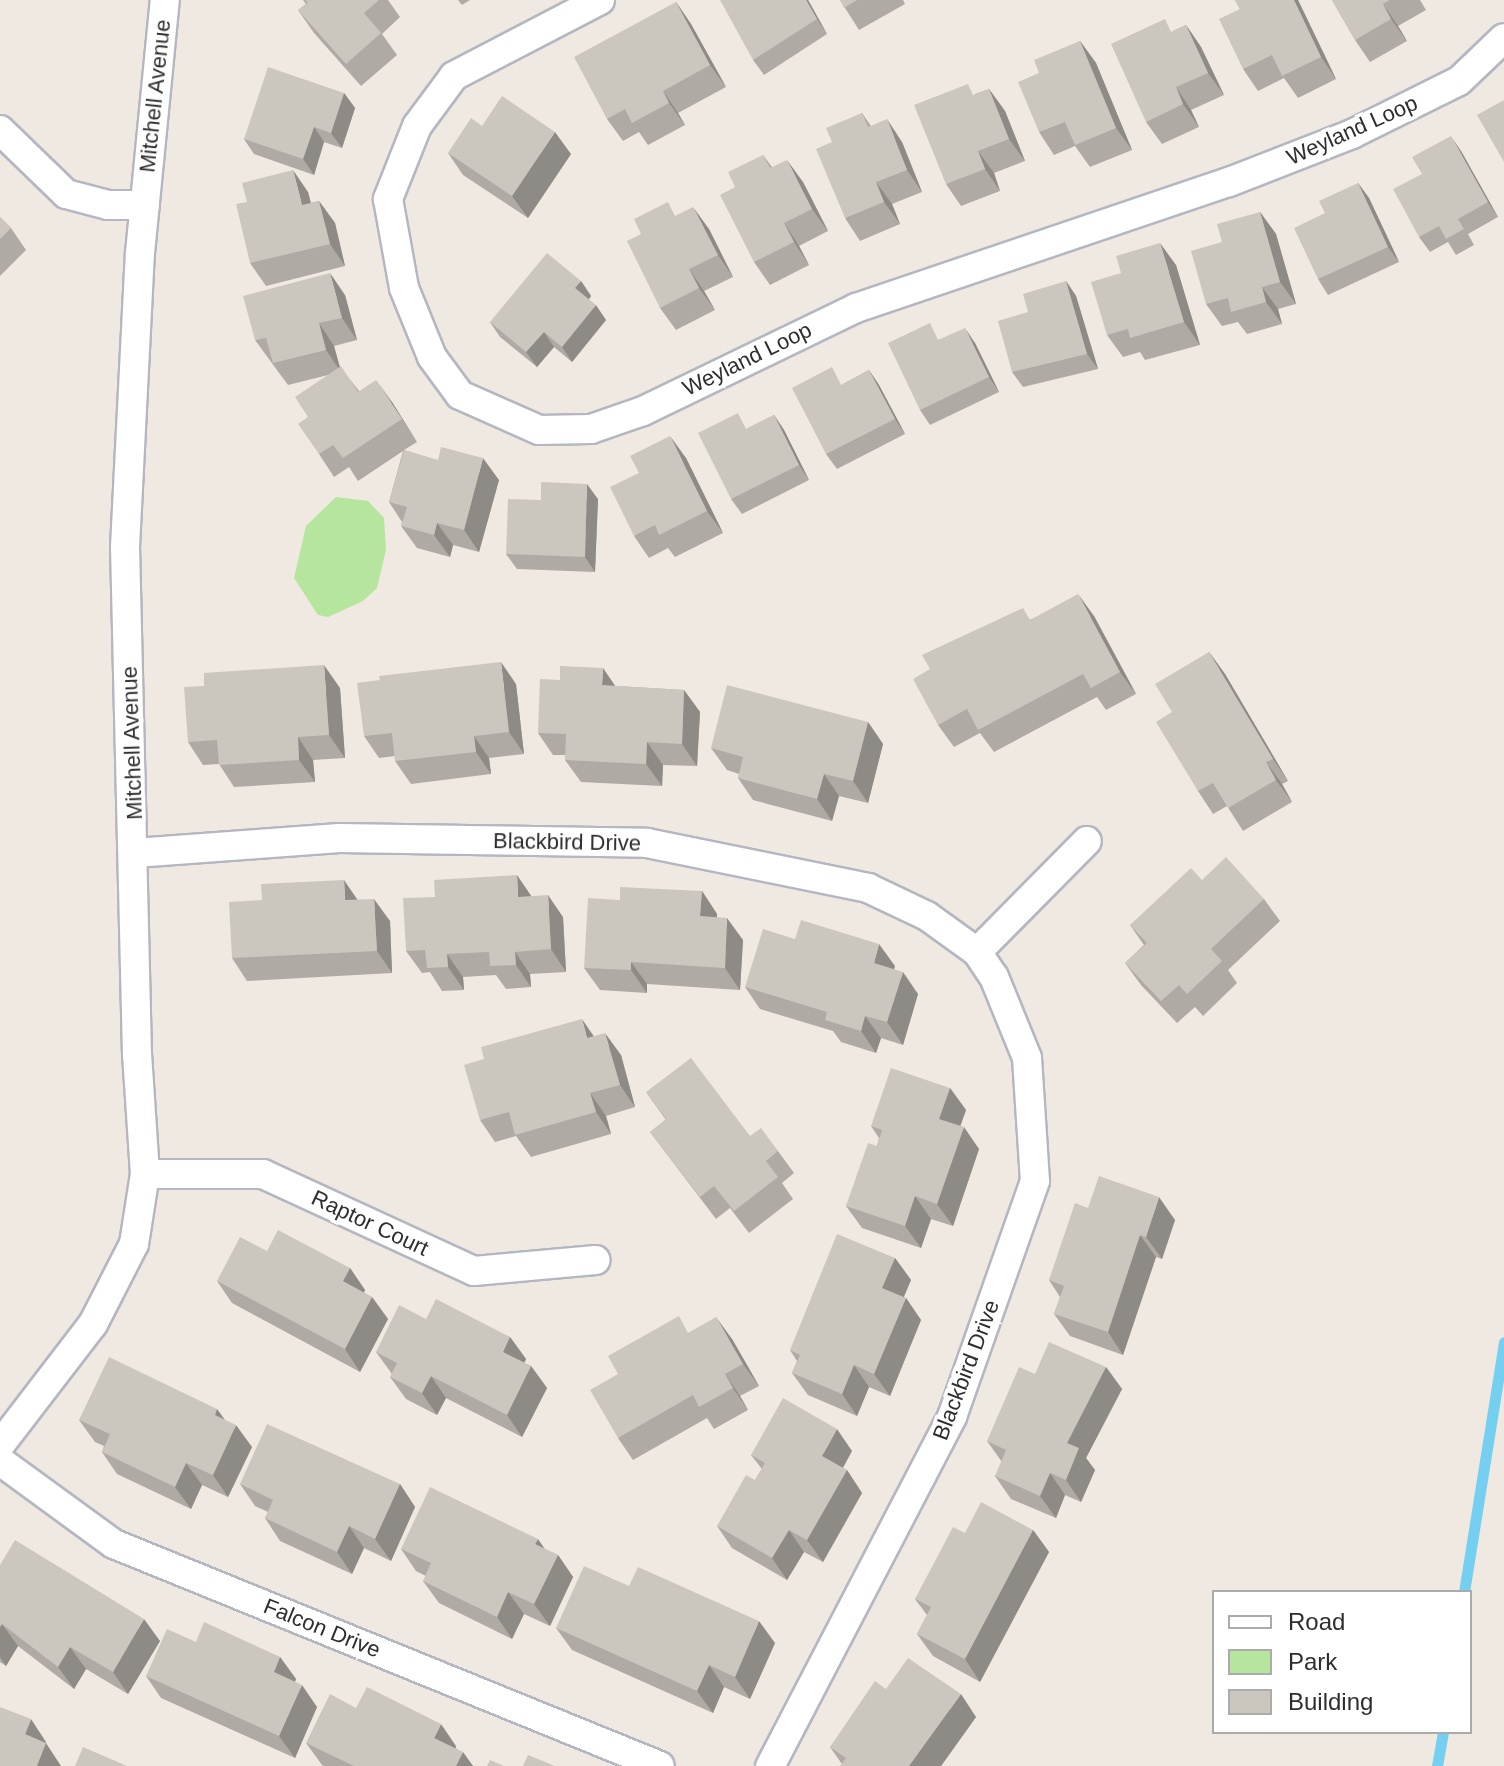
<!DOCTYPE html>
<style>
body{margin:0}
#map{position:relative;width:1504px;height:1766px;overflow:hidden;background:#efe9e1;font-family:Arial,sans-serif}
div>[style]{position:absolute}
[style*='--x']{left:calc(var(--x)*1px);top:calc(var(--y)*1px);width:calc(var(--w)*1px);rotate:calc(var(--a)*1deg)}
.green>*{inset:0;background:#b6e59e}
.stream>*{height:11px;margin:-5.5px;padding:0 5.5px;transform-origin:5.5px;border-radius:5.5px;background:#75cff0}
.roads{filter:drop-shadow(2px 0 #b4b7c1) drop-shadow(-2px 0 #b4b7c1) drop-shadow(0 2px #b4b7c1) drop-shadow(0 -2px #b4b7c1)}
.street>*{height:28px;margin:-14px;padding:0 14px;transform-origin:14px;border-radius:14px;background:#fff}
.wall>*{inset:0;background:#afaba4}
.shaded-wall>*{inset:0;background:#8e8b86}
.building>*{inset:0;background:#cbc7bf}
span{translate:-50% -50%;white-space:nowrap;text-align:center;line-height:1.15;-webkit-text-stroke:7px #fff;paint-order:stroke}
.street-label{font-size:22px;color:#2e2e2e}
.legend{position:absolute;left:1212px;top:1590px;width:260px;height:144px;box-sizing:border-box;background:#fff;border:2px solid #ababab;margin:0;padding:10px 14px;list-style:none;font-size:24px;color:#2e2e2e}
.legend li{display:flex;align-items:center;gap:16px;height:40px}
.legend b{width:40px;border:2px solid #ababab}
</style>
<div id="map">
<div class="green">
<div style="clip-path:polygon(336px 497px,368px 501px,384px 518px,386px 550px,377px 588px,363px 601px,328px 617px,318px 615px,294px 578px,306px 526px)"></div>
</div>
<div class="stream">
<div style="--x:1464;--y:1592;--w:253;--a:-80.9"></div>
<div style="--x:1437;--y:1766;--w:35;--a:-80"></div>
</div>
<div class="roads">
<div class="street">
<div style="--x:600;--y:0;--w:165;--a:152.5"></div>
<div style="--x:454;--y:76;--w:62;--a:126.5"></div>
<div style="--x:417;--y:126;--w:79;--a:111.7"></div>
<div style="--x:388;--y:199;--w:90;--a:79.8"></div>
<div style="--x:404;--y:288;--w:74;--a:67.9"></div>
<div style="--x:432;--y:357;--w:47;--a:53.6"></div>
<div style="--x:460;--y:395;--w:86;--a:23.9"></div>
<div style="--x:539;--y:430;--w:52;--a:-1.1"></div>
<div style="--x:591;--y:429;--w:55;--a:-19.1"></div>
<div style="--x:643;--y:411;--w:237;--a:-25.8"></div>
<div style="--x:856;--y:308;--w:394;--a:-18.7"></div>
<div style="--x:1229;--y:182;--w:132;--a:-21.3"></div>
<div style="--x:1352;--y:134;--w:119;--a:-26.4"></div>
<div style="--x:1459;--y:81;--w:62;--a:-43.7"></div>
<div style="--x:0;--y:130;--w:92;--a:44.1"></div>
<div style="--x:66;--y:194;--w:43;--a:14.7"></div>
<div style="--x:108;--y:205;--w:37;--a:0"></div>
<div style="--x:135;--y:853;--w:205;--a:-4.2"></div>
<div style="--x:339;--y:838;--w:308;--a:0.9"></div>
<div style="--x:647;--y:843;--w:226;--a:11.5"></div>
<div style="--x:868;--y:888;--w:65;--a:25.4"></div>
<div style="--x:927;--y:916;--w:62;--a:35.8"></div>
<div style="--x:977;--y:952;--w:30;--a:56"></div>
<div style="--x:994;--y:977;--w:87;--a:67.8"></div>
<div style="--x:1027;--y:1058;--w:123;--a:86.3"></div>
<div style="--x:1035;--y:1181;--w:250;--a:109.4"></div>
<div style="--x:952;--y:1417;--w:394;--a:117.5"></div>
<div style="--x:977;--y:952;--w:156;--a:-45.3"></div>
<div style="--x:145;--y:1174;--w:118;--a:0"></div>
<div style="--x:263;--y:1174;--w:232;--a:24.7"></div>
<div style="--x:474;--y:1271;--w:122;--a:-5.2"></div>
<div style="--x:0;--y:1445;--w:153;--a:-52.5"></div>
<div style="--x:93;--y:1324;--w:90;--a:-62.9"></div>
<div style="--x:134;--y:1244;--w:71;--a:-81.1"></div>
<div style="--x:145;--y:1174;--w:119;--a:-93.8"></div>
<div style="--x:137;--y:1055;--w:508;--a:-91.35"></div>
<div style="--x:125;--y:547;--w:294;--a:-87.1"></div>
<div style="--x:140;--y:253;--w:254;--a:-84.4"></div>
<div style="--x:0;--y:1461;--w:141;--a:36.1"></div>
<div style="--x:114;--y:1544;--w:589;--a:22.13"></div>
</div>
</div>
<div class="wall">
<div style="clip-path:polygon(303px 0,388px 0,400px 17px,382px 34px,397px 55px,361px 86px,314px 33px,298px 10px,306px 4px)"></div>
<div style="clip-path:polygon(458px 0,470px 0,462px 5px)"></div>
<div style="clip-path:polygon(808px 0,827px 34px,764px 75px,753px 60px)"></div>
<div style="clip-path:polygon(840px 0,903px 0,905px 4px,859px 30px)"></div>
<div style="clip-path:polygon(1235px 0,1298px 0,1336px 79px,1298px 98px,1284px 78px,1258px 91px,1243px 69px,1240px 9px)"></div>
<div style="clip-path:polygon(1332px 0,1420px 0,1426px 10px,1398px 26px,1407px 41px,1370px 62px,1355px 40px)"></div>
<div style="clip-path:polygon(676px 2px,691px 24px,726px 87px,678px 113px,685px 125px,648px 145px,639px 132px,623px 141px,607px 119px)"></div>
<div style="clip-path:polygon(1186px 25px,1201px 47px,1224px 95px,1191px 110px,1199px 127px,1162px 144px,1146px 122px,1173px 31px)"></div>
<div style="clip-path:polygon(1080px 41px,1096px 63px,1132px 150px,1090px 167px,1075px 146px,1054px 155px,1039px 132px,1039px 73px)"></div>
<div style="clip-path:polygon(989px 89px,1005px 111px,1025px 161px,994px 173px,1000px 191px,961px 206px,946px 184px,975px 94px)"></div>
<div style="clip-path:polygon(344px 93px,355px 108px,342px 148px,324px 142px,314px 175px,254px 154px,244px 139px)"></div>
<div style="clip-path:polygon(862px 113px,871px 126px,902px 142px,922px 192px,892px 204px,900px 224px,860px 241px,845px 218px,832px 142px)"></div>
<div style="clip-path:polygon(1461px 151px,1498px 217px,1468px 234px,1474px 245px,1456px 255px,1448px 242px,1430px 252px,1419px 237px)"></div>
<div style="clip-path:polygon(448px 153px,571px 154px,528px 218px,463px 175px)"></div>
<div style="clip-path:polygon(763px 155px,772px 167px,803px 182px,828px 231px,799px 246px,809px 265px,770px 285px,754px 262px,735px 187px)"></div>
<div style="clip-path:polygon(1358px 183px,1369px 198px,1399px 262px,1328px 295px,1318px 279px,1325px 213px)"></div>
<div style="clip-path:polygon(308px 192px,311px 203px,319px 201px,335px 223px,345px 266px,266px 286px,250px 263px)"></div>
<div style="clip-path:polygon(1260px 212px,1276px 234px,1296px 304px,1278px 309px,1282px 324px,1247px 334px,1238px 322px,1222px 326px,1206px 304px,1222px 242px)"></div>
<div style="clip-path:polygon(677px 215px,709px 229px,733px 277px,704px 291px,715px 310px,676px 330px,660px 308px)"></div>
<div style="clip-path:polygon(0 217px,11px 228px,26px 250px,0 276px)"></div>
<div style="clip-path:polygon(1176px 265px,1200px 345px,1145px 360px,1140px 352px,1123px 357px,1107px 335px)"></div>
<div style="clip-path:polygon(581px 281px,591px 296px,589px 300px,606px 320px,572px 362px,554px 347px,537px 367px,500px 337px,490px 322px)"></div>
<div style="clip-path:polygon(1066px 281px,1076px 296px,1098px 369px,1023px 387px,1012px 372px)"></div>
<div style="clip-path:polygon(345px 295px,357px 340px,334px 346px,340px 367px,359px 391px,392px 402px,417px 442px,404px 450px,499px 480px,479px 552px,453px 545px,450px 557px,417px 548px,401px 526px,402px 522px,389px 502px,403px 451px,358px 481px,349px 467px,334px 477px,319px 454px,308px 417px,328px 375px,288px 385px,255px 340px)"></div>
<div style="clip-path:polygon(940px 339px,975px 343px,999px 392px,930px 425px,920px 410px)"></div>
<div style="clip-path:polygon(869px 370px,879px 385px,905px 434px,837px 469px,826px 454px,843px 384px)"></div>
<div style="clip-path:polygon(774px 415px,784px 430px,809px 480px,742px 514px,731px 499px,748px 428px)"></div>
<div style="clip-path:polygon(686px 458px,723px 533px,675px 557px,668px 548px,649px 558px,634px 536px)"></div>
<div style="clip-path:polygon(598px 499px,595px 572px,517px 569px,506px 554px,541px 500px)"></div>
<div style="clip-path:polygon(1094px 616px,1136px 694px,1106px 710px,1097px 697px,994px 752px,980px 733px,954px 747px,938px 725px,1031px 619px)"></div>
<div style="clip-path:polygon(1209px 652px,1225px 674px,1288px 781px,1282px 784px,1292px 802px,1243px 831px,1227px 806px,1213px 814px,1198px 791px,1172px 712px)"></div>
<div style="clip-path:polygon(516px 684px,524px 754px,489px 758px,491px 774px,411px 784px,395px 761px,395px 756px,379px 758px,364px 736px)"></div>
<div style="clip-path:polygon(616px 686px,684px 690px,700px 712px,697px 766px,663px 765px,662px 786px,581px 782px,565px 760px,565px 755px,553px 755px,538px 733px)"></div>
<div style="clip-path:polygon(340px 688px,345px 758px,313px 760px,315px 782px,234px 787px,219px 764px,203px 765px,188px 742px)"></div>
<div style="clip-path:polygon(868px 722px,883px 744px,868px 803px,839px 796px,832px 821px,753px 800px,738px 778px,739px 774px,727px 770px,711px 748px)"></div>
<div style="clip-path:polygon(1202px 880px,1264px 899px,1280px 921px,1228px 970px,1237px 983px,1203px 1016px,1195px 1007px,1177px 1023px,1141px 985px,1125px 963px,1144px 945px,1130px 925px)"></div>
<div style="clip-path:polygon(702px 891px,717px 914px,717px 917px,743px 940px,740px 990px,647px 984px,647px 993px,600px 990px,584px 968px,620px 900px)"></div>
<div style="clip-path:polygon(531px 896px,563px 917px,566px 972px,530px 974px,531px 987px,506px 989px,496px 975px,463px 977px,464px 990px,442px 991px,430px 972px,422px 973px,406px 951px)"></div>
<div style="clip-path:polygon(358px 900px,390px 921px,392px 973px,247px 981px,232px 958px)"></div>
<div style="clip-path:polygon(895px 966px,894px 969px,918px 994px,903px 1045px,881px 1038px,876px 1053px,841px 1042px,833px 1031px,760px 1009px,745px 987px)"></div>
<div style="clip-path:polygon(594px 1036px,621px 1055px,635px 1107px,606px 1116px,611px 1134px,531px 1157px,516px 1136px,495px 1142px,480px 1120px)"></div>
<div style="clip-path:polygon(950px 1088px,966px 1110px,960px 1126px,979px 1149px,953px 1226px,931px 1219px,921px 1248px,862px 1228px,846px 1206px,877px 1146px,879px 1138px,871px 1126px)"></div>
<div style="clip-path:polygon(646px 1092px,750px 1136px,778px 1151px,794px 1173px,782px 1183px,793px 1199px,749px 1233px,730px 1208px,716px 1219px,650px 1132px,666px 1120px)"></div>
<div style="clip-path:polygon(1088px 1208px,1175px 1220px,1162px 1259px,1156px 1257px,1123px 1355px,1070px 1336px,1054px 1314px,1060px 1297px,1049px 1280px)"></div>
<div style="clip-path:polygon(267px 1251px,350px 1268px,365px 1290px,364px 1293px,372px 1297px,388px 1319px,360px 1372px,232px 1303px,217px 1281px)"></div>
<div style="clip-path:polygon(895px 1258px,911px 1280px,903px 1297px,906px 1298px,921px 1320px,890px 1396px,869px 1387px,857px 1416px,808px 1395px,792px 1373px,797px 1361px,790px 1350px)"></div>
<div style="clip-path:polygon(426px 1319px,510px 1337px,526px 1359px,524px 1363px,531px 1366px,547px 1388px,522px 1437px,446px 1398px,437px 1415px,406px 1399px,390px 1377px,392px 1374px,376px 1352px)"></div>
<div style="clip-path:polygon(690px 1332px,732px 1339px,759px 1386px,740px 1396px,748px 1410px,714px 1429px,707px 1418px,633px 1460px,618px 1438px)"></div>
<div style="clip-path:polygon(1106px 1367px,1122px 1389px,1086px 1458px,1095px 1470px,1081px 1502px,1065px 1495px,1056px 1518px,1011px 1499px,995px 1476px,1002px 1462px,987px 1441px)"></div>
<div style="clip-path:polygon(217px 1409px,225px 1420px,252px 1447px,228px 1497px,202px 1485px,191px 1509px,117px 1474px,102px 1452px,104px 1446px,95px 1442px,79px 1420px)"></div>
<div style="clip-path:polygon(852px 1451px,843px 1468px,847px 1470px,862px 1493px,823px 1562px,804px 1552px,787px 1580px,732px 1548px,717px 1526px,755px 1480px,762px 1469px,751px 1455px)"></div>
<div style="clip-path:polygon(240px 1484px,400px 1484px,415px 1507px,391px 1561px,364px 1548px,352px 1574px,280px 1541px,265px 1518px,268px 1512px,255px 1506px)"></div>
<div style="clip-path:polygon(1033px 1530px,1049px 1552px,980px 1682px,933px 1656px,917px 1634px,927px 1615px,915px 1599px,965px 1533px)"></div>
<div style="clip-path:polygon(401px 1549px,545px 1549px,558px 1555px,573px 1577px,550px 1626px,524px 1614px,512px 1639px,439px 1603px,423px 1581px,426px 1576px,416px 1571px)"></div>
<div style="clip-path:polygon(0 1565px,160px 1641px,128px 1694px,86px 1669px,74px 1689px,18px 1646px,6px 1666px,0 1662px)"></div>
<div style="clip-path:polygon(629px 1586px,775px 1643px,750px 1699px,724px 1687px,713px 1713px,572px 1650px,556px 1628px)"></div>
<div style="clip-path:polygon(196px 1642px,280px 1657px,296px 1679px,295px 1682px,317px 1707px,295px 1758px,161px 1698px,146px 1676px)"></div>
<div style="clip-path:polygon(886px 1689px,976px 1717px,941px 1766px,840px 1766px,842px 1764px,830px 1747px)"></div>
<div style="clip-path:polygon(306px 1743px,456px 1746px,456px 1748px,473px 1766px,324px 1766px,322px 1765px)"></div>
</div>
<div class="shaded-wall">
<div style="clip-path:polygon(806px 0,808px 0,827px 34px,817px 19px)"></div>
<div style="clip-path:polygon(1294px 0,1298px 0,1336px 79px,1321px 57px)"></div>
<div style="clip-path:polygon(676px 2px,691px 24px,726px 87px,710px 65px)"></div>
<div style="clip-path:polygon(1383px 4px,1398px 26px,1407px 41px,1391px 19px)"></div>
<div style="clip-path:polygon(1186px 25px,1201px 47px,1224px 95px,1208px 73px)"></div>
<div style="clip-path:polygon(1080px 41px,1096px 63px,1132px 150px,1116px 128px)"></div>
<div style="clip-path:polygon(1176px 87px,1191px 110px,1199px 127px,1183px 104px)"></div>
<div style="clip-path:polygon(989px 89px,1005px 111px,1025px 161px,1009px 139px)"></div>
<div style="clip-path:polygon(663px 91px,678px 113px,685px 125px,669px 103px)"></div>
<div style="clip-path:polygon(344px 93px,355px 108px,342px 148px,331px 133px)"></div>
<div style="clip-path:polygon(887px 119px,902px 142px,922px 192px,907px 170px)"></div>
<div style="clip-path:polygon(314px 127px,324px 142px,314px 175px,303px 159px)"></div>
<div style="clip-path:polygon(555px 132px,571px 154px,528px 218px,512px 196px)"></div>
<div style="clip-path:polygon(1451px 136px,1461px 151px,1498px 217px,1488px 202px)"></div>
<div style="clip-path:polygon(978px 151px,994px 173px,1000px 191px,985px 169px)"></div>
<div style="clip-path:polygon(787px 160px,803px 182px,828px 231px,812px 209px)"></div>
<div style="clip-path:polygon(293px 170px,308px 192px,317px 227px,302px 205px)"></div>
<div style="clip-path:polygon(876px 182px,892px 204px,900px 224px,884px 202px)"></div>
<div style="clip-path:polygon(1358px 183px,1369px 198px,1399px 262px,1388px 247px)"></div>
<div style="clip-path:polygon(319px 201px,335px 223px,345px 266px,330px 244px)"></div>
<div style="clip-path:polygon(693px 207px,709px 229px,733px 277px,718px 255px)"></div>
<div style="clip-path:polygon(1260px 212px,1276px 234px,1296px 304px,1280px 282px)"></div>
<div style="clip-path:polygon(784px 223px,799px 246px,809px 265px,794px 242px)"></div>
<div style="clip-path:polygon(1160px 243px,1176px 265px,1200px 345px,1184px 322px)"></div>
<div style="clip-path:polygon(689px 269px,704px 291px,715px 310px,699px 288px)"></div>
<div style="clip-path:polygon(330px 273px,345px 295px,357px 340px,342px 318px)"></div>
<div style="clip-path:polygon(581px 281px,591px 296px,585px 303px,575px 288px)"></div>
<div style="clip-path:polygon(1066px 281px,1076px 296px,1098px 369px,1087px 354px)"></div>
<div style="clip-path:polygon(1262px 287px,1278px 309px,1282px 324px,1266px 302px)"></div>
<div style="clip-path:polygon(596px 305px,606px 320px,572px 362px,562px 347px)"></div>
<div style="clip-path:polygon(319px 323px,334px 346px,341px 372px,326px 350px)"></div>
<div style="clip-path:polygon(965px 328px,975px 343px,999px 392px,989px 377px)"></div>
<div style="clip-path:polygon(544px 332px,554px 347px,537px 367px,526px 352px)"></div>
<div style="clip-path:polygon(869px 370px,879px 385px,905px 434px,895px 419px)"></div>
<div style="clip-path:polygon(376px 380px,392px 402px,417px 442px,402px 419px)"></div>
<div style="clip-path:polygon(774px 415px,784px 430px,809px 480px,799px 465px)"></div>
<div style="clip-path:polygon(670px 436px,686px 458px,723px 533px,707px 511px)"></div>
<div style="clip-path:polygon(483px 458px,499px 480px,479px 552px,464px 530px)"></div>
<div style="clip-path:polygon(587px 484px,598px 499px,595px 572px,585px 557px)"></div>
<div style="clip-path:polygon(437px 523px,453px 545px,450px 557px,434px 535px)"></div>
<div style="clip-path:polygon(1078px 594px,1094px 616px,1136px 694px,1120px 672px)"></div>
<div style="clip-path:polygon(1209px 652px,1225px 674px,1288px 781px,1273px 759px)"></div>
<div style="clip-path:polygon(501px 662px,516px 684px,524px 754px,509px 732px)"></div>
<div style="clip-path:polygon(324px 665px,340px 688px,345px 758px,329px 735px)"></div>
<div style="clip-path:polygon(603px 668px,618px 690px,602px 685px)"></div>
<div style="clip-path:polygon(684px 690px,700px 712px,697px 766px,682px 744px)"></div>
<div style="clip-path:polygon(868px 722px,883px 744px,868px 803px,853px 781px)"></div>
<div style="clip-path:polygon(474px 736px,489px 758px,491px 774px,476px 752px)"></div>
<div style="clip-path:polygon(298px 737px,313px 760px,315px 782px,299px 760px)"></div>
<div style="clip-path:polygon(647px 742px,663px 765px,662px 786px,646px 764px)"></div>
<div style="clip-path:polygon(1266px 762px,1282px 784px,1292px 802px,1276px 780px)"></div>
<div style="clip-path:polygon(824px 774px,839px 796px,832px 821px,817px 799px)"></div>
<div style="clip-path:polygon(517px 875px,532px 897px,518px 897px)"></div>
<div style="clip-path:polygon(344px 880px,359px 902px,345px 900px)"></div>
<div style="clip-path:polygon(702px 891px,717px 914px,716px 938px,700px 916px)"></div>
<div style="clip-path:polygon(548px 895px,563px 917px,566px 972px,551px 949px)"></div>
<div style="clip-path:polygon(374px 899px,390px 921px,392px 973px,377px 951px)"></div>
<div style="clip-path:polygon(727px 918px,743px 940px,740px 990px,725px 968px)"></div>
<div style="clip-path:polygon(879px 944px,895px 966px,889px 985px,874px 963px)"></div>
<div style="clip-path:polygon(515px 952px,530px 974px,531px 987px,516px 965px)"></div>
<div style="clip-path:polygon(447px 954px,463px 977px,464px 990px,448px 967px)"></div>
<div style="clip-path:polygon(631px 962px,647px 984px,647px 993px,631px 970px)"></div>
<div style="clip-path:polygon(903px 972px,918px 994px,903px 1045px,887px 1022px)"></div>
<div style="clip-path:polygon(865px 1016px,881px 1038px,876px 1053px,861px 1031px)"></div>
<div style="clip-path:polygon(582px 1019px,597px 1041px,587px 1038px)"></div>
<div style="clip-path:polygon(605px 1033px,621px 1055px,635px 1107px,620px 1085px)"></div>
<div style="clip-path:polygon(950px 1088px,966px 1110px,955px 1141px,939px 1119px)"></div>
<div style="clip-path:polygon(590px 1093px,606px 1116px,611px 1134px,596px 1112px)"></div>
<div style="clip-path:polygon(964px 1127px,979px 1149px,953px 1226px,937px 1204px)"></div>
<div style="clip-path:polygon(915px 1196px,931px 1219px,921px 1248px,905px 1226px)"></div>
<div style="clip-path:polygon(1159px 1197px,1175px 1220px,1162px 1259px,1146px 1237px)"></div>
<div style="clip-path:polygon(1140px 1235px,1156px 1257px,1123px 1355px,1108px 1332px)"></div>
<div style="clip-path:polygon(895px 1258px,911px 1280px,898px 1311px,882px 1288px)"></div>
<div style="clip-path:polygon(350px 1268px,365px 1290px,358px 1303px,343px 1281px)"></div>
<div style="clip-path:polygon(372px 1297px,388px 1319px,360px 1372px,345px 1349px)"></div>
<div style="clip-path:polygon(906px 1298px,921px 1320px,890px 1396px,874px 1374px)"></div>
<div style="clip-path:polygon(716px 1317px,732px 1339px,759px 1386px,743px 1364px)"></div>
<div style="clip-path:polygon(510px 1337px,526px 1359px,519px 1374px,503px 1352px)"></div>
<div style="clip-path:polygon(854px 1365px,869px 1387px,857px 1416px,842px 1394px)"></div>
<div style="clip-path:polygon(531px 1366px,547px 1388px,522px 1437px,507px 1415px)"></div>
<div style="clip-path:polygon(1106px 1367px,1122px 1389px,1086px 1458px,1095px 1470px,1081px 1502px,1066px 1480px,1067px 1443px)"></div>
<div style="clip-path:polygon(725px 1374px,740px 1396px,748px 1410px,733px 1388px)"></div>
<div style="clip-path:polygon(431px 1376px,446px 1398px,437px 1415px,422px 1393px)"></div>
<div style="clip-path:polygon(217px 1409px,233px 1432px,215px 1415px)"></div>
<div style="clip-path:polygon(236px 1425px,252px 1447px,228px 1497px,213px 1475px)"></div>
<div style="clip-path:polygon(837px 1429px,852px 1451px,837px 1478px,822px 1456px)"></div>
<div style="clip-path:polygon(186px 1463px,202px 1485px,191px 1509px,175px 1487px)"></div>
<div style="clip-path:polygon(847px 1470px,862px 1493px,823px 1562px,807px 1540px)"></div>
<div style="clip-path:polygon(1050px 1473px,1065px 1495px,1056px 1518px,1040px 1496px)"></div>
<div style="clip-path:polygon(400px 1484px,415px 1507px,391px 1561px,375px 1539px)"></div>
<div style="clip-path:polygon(349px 1526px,364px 1548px,352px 1574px,337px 1552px)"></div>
<div style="clip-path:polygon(789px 1530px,804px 1552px,787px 1580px,772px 1558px)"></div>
<div style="clip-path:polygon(1033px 1530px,1049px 1552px,980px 1682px,965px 1659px)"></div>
<div style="clip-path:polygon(538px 1539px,553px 1561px,535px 1544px)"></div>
<div style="clip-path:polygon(558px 1555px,573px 1577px,550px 1626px,534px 1604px)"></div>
<div style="clip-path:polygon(508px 1592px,524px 1614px,512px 1639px,497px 1617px)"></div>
<div style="clip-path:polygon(144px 1619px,160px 1641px,128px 1694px,113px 1672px)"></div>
<div style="clip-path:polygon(759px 1621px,775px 1643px,750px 1699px,735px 1677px)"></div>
<div style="clip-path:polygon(2px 1624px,18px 1646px,6px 1666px,0 1657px,0 1627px)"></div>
<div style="clip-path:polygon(70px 1647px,86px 1669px,74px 1689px,58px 1667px)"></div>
<div style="clip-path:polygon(280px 1657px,296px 1679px,289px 1694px,274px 1672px)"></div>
<div style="clip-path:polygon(709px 1665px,724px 1687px,713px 1713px,697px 1691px)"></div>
<div style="clip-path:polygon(302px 1685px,317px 1707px,295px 1758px,279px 1736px)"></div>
<div style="clip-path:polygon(961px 1694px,976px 1717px,941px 1766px,909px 1766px)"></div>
<div style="clip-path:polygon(31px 1719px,46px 1742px,46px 1743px,61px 1766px,37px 1766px,25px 1734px)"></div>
<div style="clip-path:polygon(441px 1724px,456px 1746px,450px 1760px,434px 1738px)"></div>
<div style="clip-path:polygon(463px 1752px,473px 1766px,456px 1766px)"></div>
</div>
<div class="building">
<div style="clip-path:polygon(305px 0,379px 0,364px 13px,381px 33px,346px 64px,298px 10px,308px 3px)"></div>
<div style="clip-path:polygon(720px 0,806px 0,817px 19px,753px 60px)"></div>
<div style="clip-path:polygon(840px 0,857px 0,844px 8px)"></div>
<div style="clip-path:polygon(1235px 0,1294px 0,1321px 57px,1282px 76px,1272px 55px,1243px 69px,1219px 19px,1240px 9px)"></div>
<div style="clip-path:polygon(1332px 0,1390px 0,1383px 4px,1391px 19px,1355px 40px)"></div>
<div style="clip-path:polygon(676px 2px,710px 65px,663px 91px,669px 103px,632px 123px,625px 109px,607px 119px,574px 57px)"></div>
<div style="clip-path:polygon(1165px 19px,1171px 32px,1186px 25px,1208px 73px,1176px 87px,1183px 104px,1146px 122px,1111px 44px)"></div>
<div style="clip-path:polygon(1080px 41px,1116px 128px,1075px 145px,1065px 122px,1039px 132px,1018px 82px,1039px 73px,1034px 60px)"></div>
<div style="clip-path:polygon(268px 67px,344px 93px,331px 133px,314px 127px,303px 159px,244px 139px)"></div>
<div style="clip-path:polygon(968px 84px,973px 95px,989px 89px,1009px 139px,978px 151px,985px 169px,946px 184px,914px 105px)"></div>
<div style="clip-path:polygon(502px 96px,555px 132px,512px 196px,448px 153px,471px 118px,482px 126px)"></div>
<div style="clip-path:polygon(1504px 100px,1504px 162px,1477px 115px)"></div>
<div style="clip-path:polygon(862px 113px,868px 127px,887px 119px,907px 170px,876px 182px,884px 202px,845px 218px,816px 149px,832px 142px,826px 128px)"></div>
<div style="clip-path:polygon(1451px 136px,1488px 202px,1458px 219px,1464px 229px,1446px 239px,1439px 226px,1419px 237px,1393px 189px,1422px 174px,1412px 157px)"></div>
<div style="clip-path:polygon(763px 155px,770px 168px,787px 160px,812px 209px,784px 223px,794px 242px,754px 262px,720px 195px,735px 187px,728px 172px)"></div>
<div style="clip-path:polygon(293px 170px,302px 205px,319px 201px,330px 244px,250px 263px,236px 204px,247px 202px,242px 183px)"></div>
<div style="clip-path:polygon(1358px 183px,1388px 247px,1318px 279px,1294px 228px,1325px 213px,1319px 201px)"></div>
<div style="clip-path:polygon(668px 202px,675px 216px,693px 207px,718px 255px,689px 269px,699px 288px,660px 308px,627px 241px,641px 234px,634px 219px)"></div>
<div style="clip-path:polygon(1260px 212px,1280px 282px,1262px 287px,1266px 302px,1231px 312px,1228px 298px,1206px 304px,1191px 251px,1222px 242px,1217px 224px)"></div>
<div style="clip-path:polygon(0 217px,11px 228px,0 239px)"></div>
<div style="clip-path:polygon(1160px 243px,1184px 322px,1130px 338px,1128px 329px,1107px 335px,1091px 282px,1121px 273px,1116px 256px)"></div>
<div style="clip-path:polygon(547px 253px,581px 281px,575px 288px,596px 305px,562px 347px,544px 332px,526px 352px,490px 322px)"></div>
<div style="clip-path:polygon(330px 273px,342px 318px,319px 323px,326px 350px,273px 363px,266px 338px,255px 340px,243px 296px)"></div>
<div style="clip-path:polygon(1066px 281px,1087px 354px,1012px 372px,998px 321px,1028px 312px,1023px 294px)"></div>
<div style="clip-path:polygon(930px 323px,938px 340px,965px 328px,989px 377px,920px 410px,888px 343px)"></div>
<div style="clip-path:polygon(341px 366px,358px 392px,376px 380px,402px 419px,343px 458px,333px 445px,319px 454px,298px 424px,308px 417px,295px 397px)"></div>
<div style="clip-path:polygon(832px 367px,841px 385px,869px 370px,895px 419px,826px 454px,792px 388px)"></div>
<div style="clip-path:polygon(738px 413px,746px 429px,774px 415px,799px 465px,731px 499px,698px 433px)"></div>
<div style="clip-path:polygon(670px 436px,707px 511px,659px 535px,655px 525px,634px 536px,610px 487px,639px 473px,630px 456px)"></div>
<div style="clip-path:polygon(441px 447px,483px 458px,464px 530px,437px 523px,434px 535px,401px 526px,407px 507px,389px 502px,404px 450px,438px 460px)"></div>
<div style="clip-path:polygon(541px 482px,587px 484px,585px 557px,506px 554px,508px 499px,541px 500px)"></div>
<div style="clip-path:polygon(1078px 594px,1120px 672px,1091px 688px,1083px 674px,978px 730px,967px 709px,938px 725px,913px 679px,930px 669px,922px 655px,1023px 608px,1030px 620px)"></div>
<div style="clip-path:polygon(1209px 652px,1273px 759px,1266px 762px,1276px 780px,1228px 808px,1213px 783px,1198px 791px,1156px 722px,1172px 712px,1155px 684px)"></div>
<div style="clip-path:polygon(501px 662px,509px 732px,474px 736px,476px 752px,395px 761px,392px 733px,364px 736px,357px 683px,380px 680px,379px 676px)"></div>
<div style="clip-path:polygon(324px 665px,329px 735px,298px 737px,299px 760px,219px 765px,217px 740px,188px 742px,184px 687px,204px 686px,204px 673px)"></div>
<div style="clip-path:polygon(560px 666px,603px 668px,602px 685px,684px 690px,682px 744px,647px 742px,646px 764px,565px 760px,566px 734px,538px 733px,540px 679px,560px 680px)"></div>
<div style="clip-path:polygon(727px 685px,868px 722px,853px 781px,824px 774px,817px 799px,738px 778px,743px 757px,711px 748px)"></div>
<div style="clip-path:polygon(1226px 857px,1264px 899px,1211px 949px,1222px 961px,1187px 994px,1179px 985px,1161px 1001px,1125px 963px,1147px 943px,1130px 925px,1191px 868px,1202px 880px)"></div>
<div style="clip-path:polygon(517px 875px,518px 897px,548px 895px,551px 949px,515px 952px,516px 965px,490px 966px,489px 952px,447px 954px,448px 967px,427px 968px,425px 950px,406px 951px,403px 898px,435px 897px,434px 880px)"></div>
<div style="clip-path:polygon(344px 880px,345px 900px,374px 899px,377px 951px,232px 958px,229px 902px,262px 900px,261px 884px)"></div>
<div style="clip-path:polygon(620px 887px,702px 891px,700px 916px,727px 918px,725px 968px,631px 962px,631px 970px,584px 968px,588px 898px,620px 900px)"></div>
<div style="clip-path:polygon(801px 920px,879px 944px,874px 963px,903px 972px,887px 1022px,865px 1016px,861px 1031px,825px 1020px,827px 1012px,745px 987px,763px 929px,795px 939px)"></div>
<div style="clip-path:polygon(582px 1019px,587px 1038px,605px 1033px,620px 1085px,590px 1093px,596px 1112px,515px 1135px,509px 1112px,480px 1120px,464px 1065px,484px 1059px,481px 1047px)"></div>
<div style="clip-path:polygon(691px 1058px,750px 1136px,761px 1128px,778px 1151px,766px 1161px,778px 1177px,734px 1211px,714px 1186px,700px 1197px,650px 1132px,666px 1119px,646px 1092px)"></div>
<div style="clip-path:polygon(891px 1068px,950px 1088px,939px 1119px,964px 1127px,937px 1204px,915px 1196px,905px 1226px,846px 1206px,868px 1143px,877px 1146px,882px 1130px,871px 1126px)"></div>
<div style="clip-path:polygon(1099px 1176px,1159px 1197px,1146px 1237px,1140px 1235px,1108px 1332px,1054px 1314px,1064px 1286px,1049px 1280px,1075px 1203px,1088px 1208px)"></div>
<div style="clip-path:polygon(278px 1230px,350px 1268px,343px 1281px,372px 1297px,345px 1349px,217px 1281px,240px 1237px,267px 1251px)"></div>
<div style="clip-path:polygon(837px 1234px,895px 1258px,882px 1288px,906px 1298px,874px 1374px,854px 1365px,842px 1394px,792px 1373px,800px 1355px,790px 1350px)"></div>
<div style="clip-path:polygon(436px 1299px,510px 1337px,503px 1352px,531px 1366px,507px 1415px,431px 1376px,422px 1393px,390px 1377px,397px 1363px,376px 1352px,399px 1305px,426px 1319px)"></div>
<div style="clip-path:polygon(679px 1316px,688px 1333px,716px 1317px,743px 1364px,725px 1374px,733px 1388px,699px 1407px,693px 1395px,618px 1438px,590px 1390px,618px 1374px,608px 1356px)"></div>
<div style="clip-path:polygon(1049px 1342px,1106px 1367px,1067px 1443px,1079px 1448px,1066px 1480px,1050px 1473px,1040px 1496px,995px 1476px,1006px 1450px,987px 1441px,1019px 1367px,1035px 1374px)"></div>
<div style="clip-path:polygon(109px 1357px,217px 1409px,215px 1415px,236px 1425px,213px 1475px,186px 1463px,175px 1487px,102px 1452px,110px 1434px,79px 1420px)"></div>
<div style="clip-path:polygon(783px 1398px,837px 1429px,822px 1456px,847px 1470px,807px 1540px,789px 1530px,772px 1558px,717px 1526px,746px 1475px,755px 1480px,765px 1463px,751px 1455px)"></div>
<div style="clip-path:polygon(267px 1424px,400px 1484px,375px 1539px,349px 1526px,337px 1552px,265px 1518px,273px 1500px,240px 1484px)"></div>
<div style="clip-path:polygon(430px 1487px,538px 1539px,535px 1544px,558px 1555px,534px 1604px,508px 1592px,497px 1617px,423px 1581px,431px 1563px,401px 1549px)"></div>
<div style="clip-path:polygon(981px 1502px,1033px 1530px,965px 1659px,917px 1634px,931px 1607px,915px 1599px,953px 1527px,965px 1533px)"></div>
<div style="clip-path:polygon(15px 1540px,144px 1619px,113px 1672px,70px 1647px,58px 1667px,2px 1624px,0 1627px,0 1565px)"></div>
<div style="clip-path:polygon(584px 1566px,629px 1586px,638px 1567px,759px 1621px,735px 1677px,709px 1665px,697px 1691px,556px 1628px)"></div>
<div style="clip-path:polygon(204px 1622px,280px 1657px,274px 1672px,302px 1685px,279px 1736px,146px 1676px,167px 1629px,196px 1642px)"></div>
<div style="clip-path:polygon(908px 1658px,961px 1694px,909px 1766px,840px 1766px,846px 1758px,830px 1747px,875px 1681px,886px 1689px)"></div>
<div style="clip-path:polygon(367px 1687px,441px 1724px,434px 1738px,463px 1752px,456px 1766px,354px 1766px,306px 1743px,330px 1694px,356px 1708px)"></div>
<div style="clip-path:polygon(0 1707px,31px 1719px,25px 1734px,46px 1743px,37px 1766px,0 1766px)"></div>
<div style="clip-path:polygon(83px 1747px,127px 1766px,75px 1766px)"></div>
<div style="clip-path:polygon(528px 1755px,555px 1766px,523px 1766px)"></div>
<div style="clip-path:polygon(490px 1760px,504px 1766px,487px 1766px)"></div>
</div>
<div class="street-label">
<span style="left:155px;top:96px;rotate:-84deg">Mitchell Avenue</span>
<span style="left:1352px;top:130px;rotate:-24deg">Weyland Loop</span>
<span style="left:747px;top:359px;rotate:-26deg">Weyland Loop</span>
<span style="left:132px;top:743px;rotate:-92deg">Mitchell Avenue</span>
<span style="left:567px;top:842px;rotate:1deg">Blackbird Drive</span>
<span style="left:370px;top:1223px;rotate:25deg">Raptor Court</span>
<span style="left:966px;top:1370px;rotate:-69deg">Blackbird Drive</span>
<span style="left:322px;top:1628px;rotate:22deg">Falcon Drive</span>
</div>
<ul class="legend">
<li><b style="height:10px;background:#fff"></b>Road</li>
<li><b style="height:22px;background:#b6e59e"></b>Park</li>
<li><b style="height:22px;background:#cbc7bf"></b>Building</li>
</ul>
</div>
